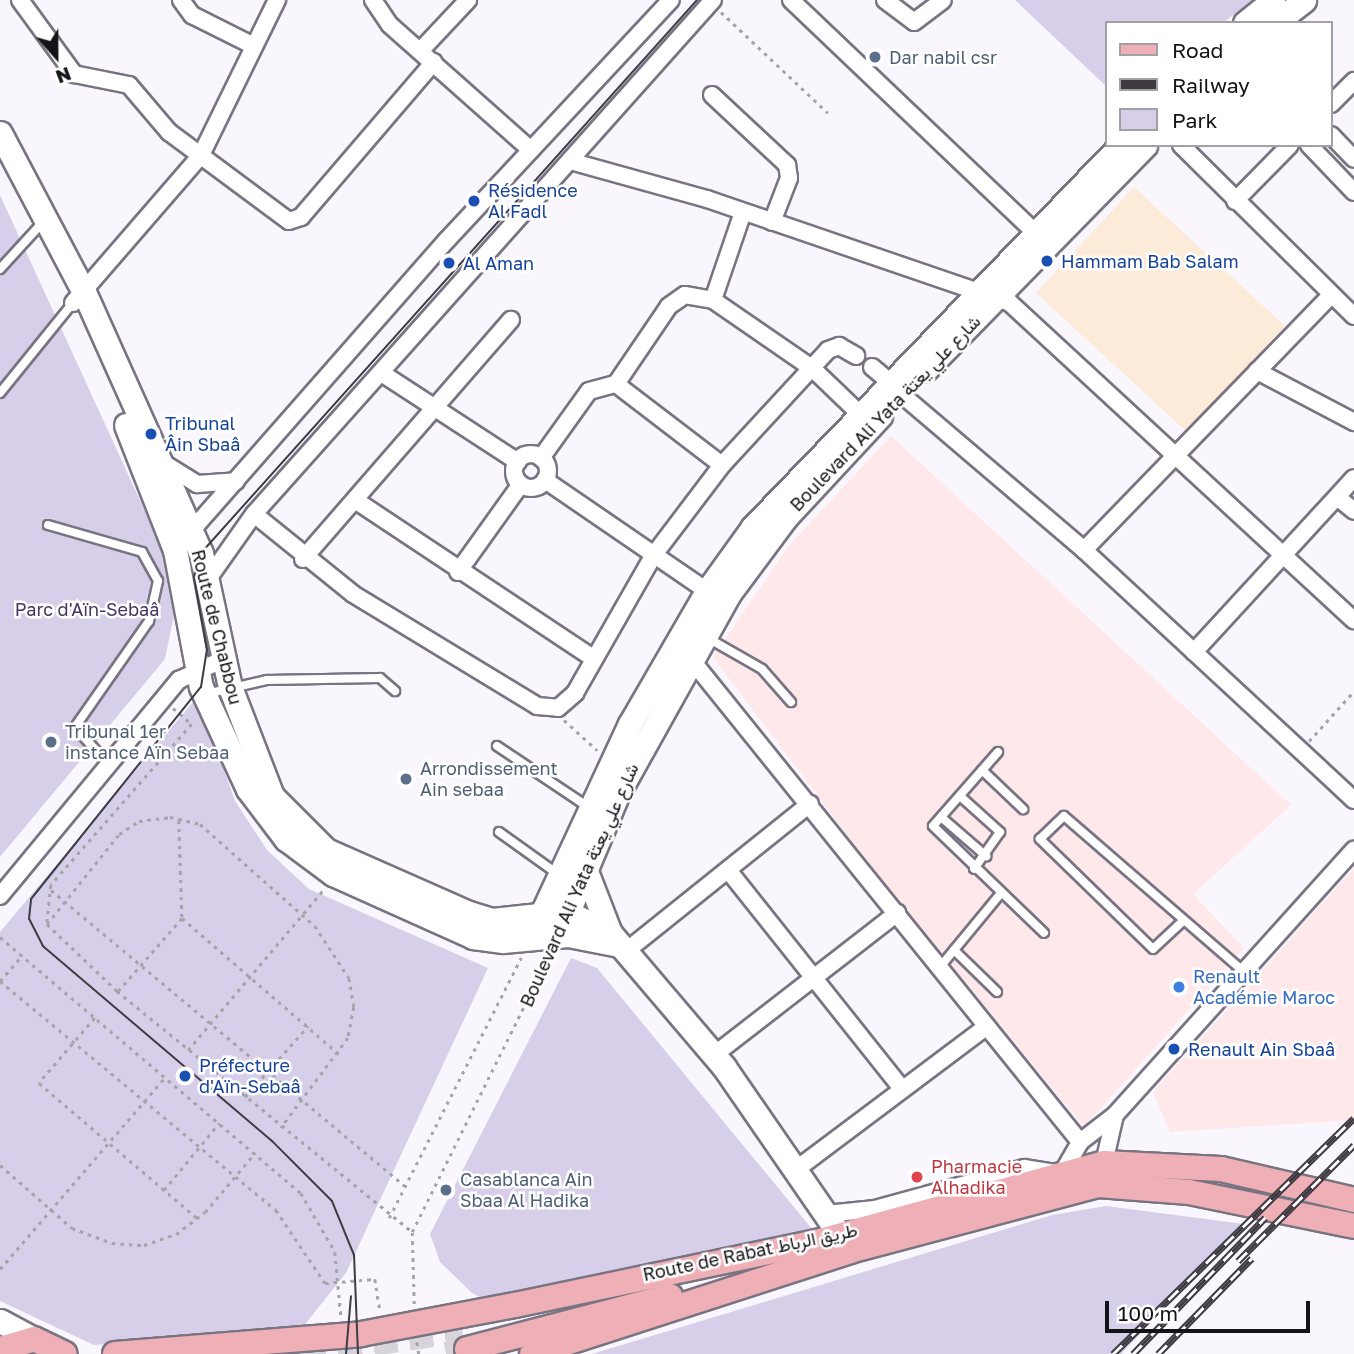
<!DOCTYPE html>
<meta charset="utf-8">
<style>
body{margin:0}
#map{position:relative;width:1354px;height:1354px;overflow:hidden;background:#f9f7fd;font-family:"Golos Text",Vazirmatn,sans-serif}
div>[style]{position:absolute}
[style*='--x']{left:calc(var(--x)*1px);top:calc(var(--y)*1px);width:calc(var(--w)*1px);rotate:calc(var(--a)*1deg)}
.industrial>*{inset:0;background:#fee8ea}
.education>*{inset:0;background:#fcebd9}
.green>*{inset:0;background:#d7cee9}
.primary-tunnel>*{height:24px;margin-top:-12px;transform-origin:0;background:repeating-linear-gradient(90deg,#d7d5db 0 24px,transparent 0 36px)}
.path>*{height:2.5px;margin-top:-1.25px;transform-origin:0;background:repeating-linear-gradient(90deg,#a6a4aa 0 3.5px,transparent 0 8.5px)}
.roads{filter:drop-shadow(2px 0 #787482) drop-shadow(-2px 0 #787482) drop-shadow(0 2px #787482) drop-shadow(0 -2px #787482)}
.lane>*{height:8px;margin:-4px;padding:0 4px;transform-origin:4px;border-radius:4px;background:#fff}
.street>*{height:16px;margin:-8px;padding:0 8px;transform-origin:8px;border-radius:8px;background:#fff}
.street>.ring{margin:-8px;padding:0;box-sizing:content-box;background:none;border:16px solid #fff;border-radius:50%}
.secondary>*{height:23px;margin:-11.5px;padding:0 11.5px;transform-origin:11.5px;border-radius:11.5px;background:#fff}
.primary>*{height:24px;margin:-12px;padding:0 12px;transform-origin:12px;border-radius:12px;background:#efafb6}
.tram>*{height:2px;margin:-1px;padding:0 1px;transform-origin:1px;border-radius:1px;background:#3e3c42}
.rail>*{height:7px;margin-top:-3.5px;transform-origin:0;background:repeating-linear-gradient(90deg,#fff 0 13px,#3e3c42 0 26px);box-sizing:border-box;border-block:2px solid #3e3c42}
.dots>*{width:19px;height:19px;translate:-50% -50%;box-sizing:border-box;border:4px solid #fff;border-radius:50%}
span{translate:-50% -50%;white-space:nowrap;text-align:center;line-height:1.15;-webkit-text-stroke:5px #fff;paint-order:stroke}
.service-label{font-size:18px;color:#4e5e75}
.left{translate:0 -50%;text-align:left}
.transit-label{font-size:18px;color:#164399}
.street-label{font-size:18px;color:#141318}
.park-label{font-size:18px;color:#453560}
.shop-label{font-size:18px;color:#366cbe}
.health-label{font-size:18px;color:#be3a42}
.legend{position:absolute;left:1105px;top:21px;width:228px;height:126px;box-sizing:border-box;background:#fff;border:2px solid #a1a1a3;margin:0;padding:9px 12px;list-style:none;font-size:21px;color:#141318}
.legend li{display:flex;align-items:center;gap:14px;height:35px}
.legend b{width:35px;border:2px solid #a1a1a3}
.north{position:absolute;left:21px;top:21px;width:70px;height:70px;-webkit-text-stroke:5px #fff;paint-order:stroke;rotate:159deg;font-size:19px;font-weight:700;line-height:28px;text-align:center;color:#141318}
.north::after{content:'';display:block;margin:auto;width:24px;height:32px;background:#141318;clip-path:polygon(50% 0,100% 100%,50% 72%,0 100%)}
.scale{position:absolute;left:1105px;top:1301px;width:205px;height:32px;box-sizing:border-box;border:4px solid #141318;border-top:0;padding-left:9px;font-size:21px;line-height:24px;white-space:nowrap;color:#141318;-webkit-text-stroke:5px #fff;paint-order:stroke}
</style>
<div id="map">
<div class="industrial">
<div style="clip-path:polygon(891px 436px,1291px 805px,1193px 894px,1244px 948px,1084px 1127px,872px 868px,713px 657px,787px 548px)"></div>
<div style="clip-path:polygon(1354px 868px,1354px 1120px,1170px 1132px,1153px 1092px)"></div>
</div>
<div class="education">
<div style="clip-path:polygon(1134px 187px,1285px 326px,1187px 432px,1036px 293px)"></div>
</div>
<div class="green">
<div style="clip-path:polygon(1015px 0,1252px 0,1223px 23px,1107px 23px,1107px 87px)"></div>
<div style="clip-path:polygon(0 195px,165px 555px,175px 610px,165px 659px,0 857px)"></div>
<div style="clip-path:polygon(198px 696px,235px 801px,267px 850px,309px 889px,488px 968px,346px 1273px,302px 1328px,94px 1345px,0 1301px,0 932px)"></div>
<div style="clip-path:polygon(571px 958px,597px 968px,817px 1235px,510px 1313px,472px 1293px,440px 1262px,430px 1234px)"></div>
<div style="clip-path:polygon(1106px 1206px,1244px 1224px,1121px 1354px,592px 1354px,1052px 1215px)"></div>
</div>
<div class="primary-tunnel">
<div style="--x:302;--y:1354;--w:162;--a:-8.2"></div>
<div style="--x:446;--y:1354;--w:22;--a:-13"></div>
</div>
<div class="path">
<div style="--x:721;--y:12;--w:147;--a:43.3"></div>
<div style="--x:173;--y:708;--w:25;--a:40"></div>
<div style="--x:192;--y:724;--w:214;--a:131.2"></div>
<div style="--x:51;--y:885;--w:39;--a:96"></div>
<div style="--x:47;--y:924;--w:97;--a:43.7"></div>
<div style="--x:117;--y:991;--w:381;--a:39.2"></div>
<div style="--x:564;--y:720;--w:45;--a:42.3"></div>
<div style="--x:1309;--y:741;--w:67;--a:-48"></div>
<div style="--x:179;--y:820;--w:98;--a:88.2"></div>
<div style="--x:51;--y:890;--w:461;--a:39.9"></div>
<div style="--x:47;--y:924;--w:115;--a:-51.3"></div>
<div style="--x:119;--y:834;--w:24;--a:-33"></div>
<div style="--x:139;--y:821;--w:31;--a:-7"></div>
<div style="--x:170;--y:817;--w:31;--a:13"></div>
<div style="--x:200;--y:824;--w:154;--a:41.6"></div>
<div style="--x:315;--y:926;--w:62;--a:56.8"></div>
<div style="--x:349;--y:978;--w:29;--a:80"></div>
<div style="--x:354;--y:1007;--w:32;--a:101"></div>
<div style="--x:348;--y:1038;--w:112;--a:126.7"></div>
<div style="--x:0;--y:937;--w:395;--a:40.4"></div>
<div style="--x:301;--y:1193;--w:68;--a:60"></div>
<div style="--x:335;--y:1252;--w:64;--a:84.6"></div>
<div style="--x:0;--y:981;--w:359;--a:39.7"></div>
<div style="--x:276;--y:1210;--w:88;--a:56.1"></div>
<div style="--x:325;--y:1283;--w:50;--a:-4.6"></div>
<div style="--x:375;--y:1279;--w:32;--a:81"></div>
<div style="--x:0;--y:981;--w:33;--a:-49"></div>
<div style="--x:118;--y:991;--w:97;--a:-48.8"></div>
<div style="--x:182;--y:918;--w:208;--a:40.9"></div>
<div style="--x:95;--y:1018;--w:86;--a:130.7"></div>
<div style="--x:39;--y:1083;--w:208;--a:40.5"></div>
<div style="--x:188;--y:1050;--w:211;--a:-49.8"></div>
<div style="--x:245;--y:1097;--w:95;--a:-48.4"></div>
<div style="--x:0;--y:1165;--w:96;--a:41.2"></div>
<div style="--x:72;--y:1228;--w:43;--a:20.6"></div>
<div style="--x:112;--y:1243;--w:32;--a:4"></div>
<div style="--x:144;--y:1245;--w:34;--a:-19"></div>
<div style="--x:176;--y:1234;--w:36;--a:-37"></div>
<div style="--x:205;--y:1212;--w:77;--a:-49.7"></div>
<div style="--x:164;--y:1190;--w:87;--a:-50.6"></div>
<div style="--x:389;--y:1218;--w:292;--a:-63.1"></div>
<div style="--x:0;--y:1269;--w:253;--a:-49.3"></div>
<div style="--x:414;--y:1304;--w:72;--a:-91.6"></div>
<div style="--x:412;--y:1232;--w:310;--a:-63.6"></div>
<div style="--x:417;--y:1342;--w:12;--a:81"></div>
</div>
<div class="roads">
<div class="lane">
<div style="--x:0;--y:269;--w:64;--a:-47.5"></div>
<div style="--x:0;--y:393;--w:116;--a:-51"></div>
<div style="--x:48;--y:525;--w:98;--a:16"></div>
<div style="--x:142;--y:552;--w:33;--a:61"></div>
<div style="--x:158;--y:581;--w:41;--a:102.7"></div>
<div style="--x:149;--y:621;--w:129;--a:124.9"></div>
<div style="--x:75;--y:727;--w:51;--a:48.2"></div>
<div style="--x:706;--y:637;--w:64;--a:29.7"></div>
<div style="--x:762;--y:669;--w:44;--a:48.7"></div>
<div style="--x:206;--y:694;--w:63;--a:-12.9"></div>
<div style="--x:267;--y:680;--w:113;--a:-1"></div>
<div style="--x:380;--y:678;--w:20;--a:41"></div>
<div style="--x:497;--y:746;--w:110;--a:33.8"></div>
<div style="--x:998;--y:752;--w:98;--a:131.3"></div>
<div style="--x:933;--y:826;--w:154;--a:43.9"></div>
<div style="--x:982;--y:770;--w:57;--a:43.6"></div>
<div style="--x:960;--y:796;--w:54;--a:42"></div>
<div style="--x:1000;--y:832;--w:45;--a:125.1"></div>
<div style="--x:941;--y:817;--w:60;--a:40.9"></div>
<div style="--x:499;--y:832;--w:74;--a:35.6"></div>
<div style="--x:1184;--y:920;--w:42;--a:136.9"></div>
<div style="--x:1153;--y:949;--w:158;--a:-135.8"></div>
<div style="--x:1040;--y:839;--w:33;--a:-44"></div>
<div style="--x:1064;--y:816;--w:238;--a:40.9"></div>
<div style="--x:954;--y:950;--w:60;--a:44.3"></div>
<div style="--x:940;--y:967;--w:96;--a:-50.5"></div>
</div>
<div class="street">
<div style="--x:20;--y:0;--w:92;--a:53.9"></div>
<div style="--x:74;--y:74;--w:56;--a:11.3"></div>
<div style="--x:129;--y:85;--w:62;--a:49.6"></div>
<div style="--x:169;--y:132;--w:149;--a:36.6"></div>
<div style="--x:289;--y:221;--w:13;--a:-18"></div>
<div style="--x:301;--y:217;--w:204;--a:-49.4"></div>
<div style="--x:181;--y:0;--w:19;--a:54"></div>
<div style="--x:192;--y:15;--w:69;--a:26.6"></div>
<div style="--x:373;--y:0;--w:30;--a:56"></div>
<div style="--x:390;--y:25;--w:188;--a:41.6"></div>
<div style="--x:791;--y:0;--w:338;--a:43.6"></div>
<div style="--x:885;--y:0;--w:36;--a:37"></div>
<div style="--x:914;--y:22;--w:36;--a:-37"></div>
<div style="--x:421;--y:50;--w:69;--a:-46.8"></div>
<div style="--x:712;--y:95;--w:103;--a:43"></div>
<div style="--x:787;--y:165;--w:13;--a:81"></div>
<div style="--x:789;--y:178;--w:47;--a:111.1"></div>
<div style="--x:1331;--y:104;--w:33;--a:-45"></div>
<div style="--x:1331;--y:135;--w:33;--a:46"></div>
<div style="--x:1181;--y:145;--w:243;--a:44.7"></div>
<div style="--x:1309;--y:145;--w:65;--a:46.2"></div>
<div style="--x:570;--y:161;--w:142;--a:15.5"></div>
<div style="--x:707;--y:199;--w:320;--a:18.9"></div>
<div style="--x:1010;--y:303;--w:468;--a:42.7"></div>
<div style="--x:1235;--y:201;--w:78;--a:-45.5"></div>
<div style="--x:713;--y:300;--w:93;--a:-71.2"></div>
<div style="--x:73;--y:303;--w:196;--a:-49.1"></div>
<div style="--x:201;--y:155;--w:173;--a:-63.9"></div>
<div style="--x:872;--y:367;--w:25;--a:40"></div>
<div style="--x:1257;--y:371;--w:110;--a:27.7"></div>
<div style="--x:383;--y:374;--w:161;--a:33.1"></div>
<div style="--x:616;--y:384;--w:133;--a:37.4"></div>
<div style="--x:901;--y:394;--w:240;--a:40.4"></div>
<div style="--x:1084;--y:550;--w:368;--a:42.8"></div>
<div class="ring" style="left:514px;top:454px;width:18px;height:18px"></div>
<div style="--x:541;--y:458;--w:82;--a:-54.4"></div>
<div style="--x:589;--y:391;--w:28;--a:-15"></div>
<div style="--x:616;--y:384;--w:94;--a:-55.8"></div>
<div style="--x:669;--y:306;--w:19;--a:-35"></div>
<div style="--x:685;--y:295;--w:28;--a:10"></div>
<div style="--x:713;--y:300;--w:121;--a:34.6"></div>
<div style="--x:813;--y:369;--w:65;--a:43.8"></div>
<div style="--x:165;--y:464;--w:38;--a:32"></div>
<div style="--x:197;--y:484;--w:39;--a:-4"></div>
<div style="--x:545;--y:480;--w:196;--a:34.4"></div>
<div style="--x:1337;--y:497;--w:22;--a:39"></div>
<div style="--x:355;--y:500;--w:286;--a:33.6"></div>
<div style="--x:254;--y:514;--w:127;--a:38.9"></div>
<div style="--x:353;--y:594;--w:215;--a:31.3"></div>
<div style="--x:537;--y:706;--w:21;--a:5"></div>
<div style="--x:558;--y:708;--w:23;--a:-41"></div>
<div style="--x:575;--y:693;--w:158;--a:-60.3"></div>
<div style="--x:653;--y:556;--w:114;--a:-52.8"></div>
<div style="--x:722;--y:465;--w:156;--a:-47.3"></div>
<div style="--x:828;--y:350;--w:12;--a:-20"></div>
<div style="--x:839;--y:346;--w:20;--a:30"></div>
<div style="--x:185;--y:538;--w:397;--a:-48.7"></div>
<div style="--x:447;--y:240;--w:328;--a:-47"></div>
<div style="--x:1084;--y:550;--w:352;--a:-45.9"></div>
<div style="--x:303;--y:559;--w:317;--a:-49"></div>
<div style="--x:458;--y:572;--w:108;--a:-54.4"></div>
<div style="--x:208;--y:579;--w:80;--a:-54.7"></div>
<div style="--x:254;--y:514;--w:689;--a:-48.24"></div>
<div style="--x:1194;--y:652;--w:236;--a:-47.4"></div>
<div style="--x:690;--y:658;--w:622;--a:51.14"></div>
<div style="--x:728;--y:870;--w:280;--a:51.5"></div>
<div style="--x:0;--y:896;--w:281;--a:-50.4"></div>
<div style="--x:179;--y:680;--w:50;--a:-25"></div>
<div style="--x:625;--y:952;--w:237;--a:-38.7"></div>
<div style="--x:714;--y:1055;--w:232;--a:-37.8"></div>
<div style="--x:1104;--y:1163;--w:49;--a:-77.1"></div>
<div style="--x:798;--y:1168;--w:236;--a:-36.9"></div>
<div style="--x:1064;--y:1170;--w:32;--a:-60"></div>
<div style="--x:1080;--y:1142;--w:44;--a:-37.6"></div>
<div style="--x:1115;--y:1115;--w:357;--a:-48"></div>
<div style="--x:826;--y:1214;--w:49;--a:-5.8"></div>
<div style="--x:875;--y:1209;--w:155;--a:-15.4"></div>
<div style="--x:1024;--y:1168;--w:30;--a:9"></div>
</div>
<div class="secondary">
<div style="--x:1245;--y:23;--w:36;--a:-39"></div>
<div style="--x:1275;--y:23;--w:37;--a:-38"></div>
<div style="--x:0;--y:133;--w:180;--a:62.2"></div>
<div style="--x:84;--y:292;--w:286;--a:65.9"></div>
<div style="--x:201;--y:553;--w:137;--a:77.8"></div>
<div style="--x:230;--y:687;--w:117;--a:68.9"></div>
<div style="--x:272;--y:796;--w:76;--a:45"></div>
<div style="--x:326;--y:850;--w:156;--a:23.8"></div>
<div style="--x:469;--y:913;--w:24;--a:17"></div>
<div style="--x:492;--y:920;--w:75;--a:-6.1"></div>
<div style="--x:567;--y:912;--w:48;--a:26"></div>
<div style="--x:610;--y:933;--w:176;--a:49.6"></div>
<div style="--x:724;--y:1067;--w:204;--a:55.4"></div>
<div style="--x:926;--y:369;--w:313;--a:-45.6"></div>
<div style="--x:126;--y:425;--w:134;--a:68.6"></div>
<div style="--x:175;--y:550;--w:139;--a:79.3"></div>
<div style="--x:201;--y:687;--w:112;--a:65.3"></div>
<div style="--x:248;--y:789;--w:63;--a:52.8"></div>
<div style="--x:286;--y:839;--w:59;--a:36.7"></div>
<div style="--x:333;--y:874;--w:154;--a:24.2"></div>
<div style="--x:473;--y:937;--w:30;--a:8"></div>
<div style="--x:503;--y:941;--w:65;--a:-5.3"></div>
<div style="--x:568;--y:935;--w:52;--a:11.1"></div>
<div style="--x:584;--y:866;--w:72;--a:68.8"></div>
<div style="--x:537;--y:924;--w:221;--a:-65.1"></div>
<div style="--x:630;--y:724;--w:154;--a:-59.9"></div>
<div style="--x:707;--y:591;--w:79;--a:-54.3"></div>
<div style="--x:753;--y:527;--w:530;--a:-46.07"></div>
<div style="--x:562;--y:926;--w:144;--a:-67.2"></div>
<div style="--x:618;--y:793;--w:227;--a:-60.9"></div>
<div style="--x:728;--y:595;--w:97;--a:-53.4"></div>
<div style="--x:786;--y:517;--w:138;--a:-47.1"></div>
<div style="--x:0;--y:1321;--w:38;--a:28"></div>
</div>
<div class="primary">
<div style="--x:0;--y:1349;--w:35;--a:-16"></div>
<div style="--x:34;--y:1339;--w:34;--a:26"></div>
<div style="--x:467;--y:1349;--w:210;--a:-14.6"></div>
<div style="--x:115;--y:1354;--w:247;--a:-4.6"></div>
<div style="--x:361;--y:1334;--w:157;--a:-10.7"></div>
<div style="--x:515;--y:1305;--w:308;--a:-11.8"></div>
<div style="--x:816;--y:1242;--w:299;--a:-15.3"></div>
<div style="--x:1104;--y:1163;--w:117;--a:2.9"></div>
<div style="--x:1221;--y:1169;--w:137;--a:13.1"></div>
<div style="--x:532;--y:1354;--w:334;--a:-17.9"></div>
<div style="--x:850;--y:1251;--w:257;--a:-14.9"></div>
<div style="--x:1098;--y:1185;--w:91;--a:4.4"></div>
<div style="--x:1189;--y:1192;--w:168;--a:11.6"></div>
</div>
</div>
<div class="tram">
<div style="--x:346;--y:1354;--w:58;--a:-85.1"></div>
<div style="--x:358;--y:1354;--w:99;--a:-92.3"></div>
<div style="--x:354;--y:1255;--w:58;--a:-112.2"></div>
<div style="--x:332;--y:1201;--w:85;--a:-135"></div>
<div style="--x:272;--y:1141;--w:301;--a:-139.6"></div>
<div style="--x:43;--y:946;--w:30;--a:-117"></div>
<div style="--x:29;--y:919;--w:20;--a:-84"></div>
<div style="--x:31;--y:899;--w:272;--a:-51.3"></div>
<div style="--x:201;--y:687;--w:37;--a:-81"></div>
<div style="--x:207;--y:650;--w:74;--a:-100.1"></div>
<div style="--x:194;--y:577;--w:25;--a:-74"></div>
<div style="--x:201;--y:553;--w:743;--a:-48.11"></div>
</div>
<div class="rail">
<div style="--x:1238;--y:1261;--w:164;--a:-45"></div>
<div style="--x:1113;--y:1354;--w:337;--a:-44.4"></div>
<div style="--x:1133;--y:1354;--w:190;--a:-45.9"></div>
<div style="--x:1158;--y:1354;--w:134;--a:-45.6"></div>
</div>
<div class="dots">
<div style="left:875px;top:57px;background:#5c6f8a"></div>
<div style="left:474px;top:201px;background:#1a4fb4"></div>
<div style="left:1047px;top:261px;background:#1a4fb4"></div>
<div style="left:449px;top:263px;background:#1a4fb4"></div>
<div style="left:151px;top:434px;background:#1a4fb4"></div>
<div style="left:51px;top:742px;background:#5c6f8a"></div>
<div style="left:406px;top:779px;background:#5c6f8a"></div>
<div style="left:1179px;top:987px;background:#3f7fe0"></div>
<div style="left:1174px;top:1049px;background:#1a4fb4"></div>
<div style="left:185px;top:1076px;background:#1a4fb4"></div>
<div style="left:917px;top:1177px;background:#e0444e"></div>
<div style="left:446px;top:1190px;background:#5c6f8a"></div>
</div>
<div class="service-label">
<span class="left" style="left:889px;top:57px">Dar nabil csr</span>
<span class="left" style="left:65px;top:742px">Tribunal 1er<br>instance Aïn Sebaa</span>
<span class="left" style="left:420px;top:779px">Arrondissement<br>Ain sebaa</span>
<span class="left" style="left:460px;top:1190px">Casablanca Ain<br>Sbaa Al Hadika</span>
</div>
<div class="transit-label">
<span class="left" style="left:488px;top:201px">Résidence<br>Al Fadl</span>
<span class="left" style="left:1061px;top:261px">Hammam Bab Salam</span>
<span class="left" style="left:463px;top:263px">Al Aman</span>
<span class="left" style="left:165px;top:434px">Tribunal<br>Âin Sbaâ</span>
<span class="left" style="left:1188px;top:1049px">Renault Ain Sbaâ</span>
<span class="left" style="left:199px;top:1076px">Préfecture<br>d'Aïn-Sebaâ</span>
</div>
<div class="street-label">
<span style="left:885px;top:413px;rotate:-46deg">Boulevard Ali Yata شارع علي يعتة</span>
<span style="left:217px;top:627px;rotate:76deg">Route de Chabbou</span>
<span style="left:579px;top:885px;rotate:-66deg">Boulevard Ali Yata شارع علي يعتة</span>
<span style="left:750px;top:1252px;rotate:-12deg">Route de Rabat طريق الرباط</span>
</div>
<div class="park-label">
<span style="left:87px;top:609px">Parc d'Aïn-Sebaâ</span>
</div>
<div class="shop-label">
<span class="left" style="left:1193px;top:987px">Renault<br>Académie Maroc</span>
</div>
<div class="health-label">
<span class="left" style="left:931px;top:1177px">Pharmacie<br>Alhadika</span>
</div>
<ul class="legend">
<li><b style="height:9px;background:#efafb6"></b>Road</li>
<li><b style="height:9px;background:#3e3c42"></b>Railway</li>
<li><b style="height:19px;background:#d7cee9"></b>Park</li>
</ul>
<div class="north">N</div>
<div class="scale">100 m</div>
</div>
